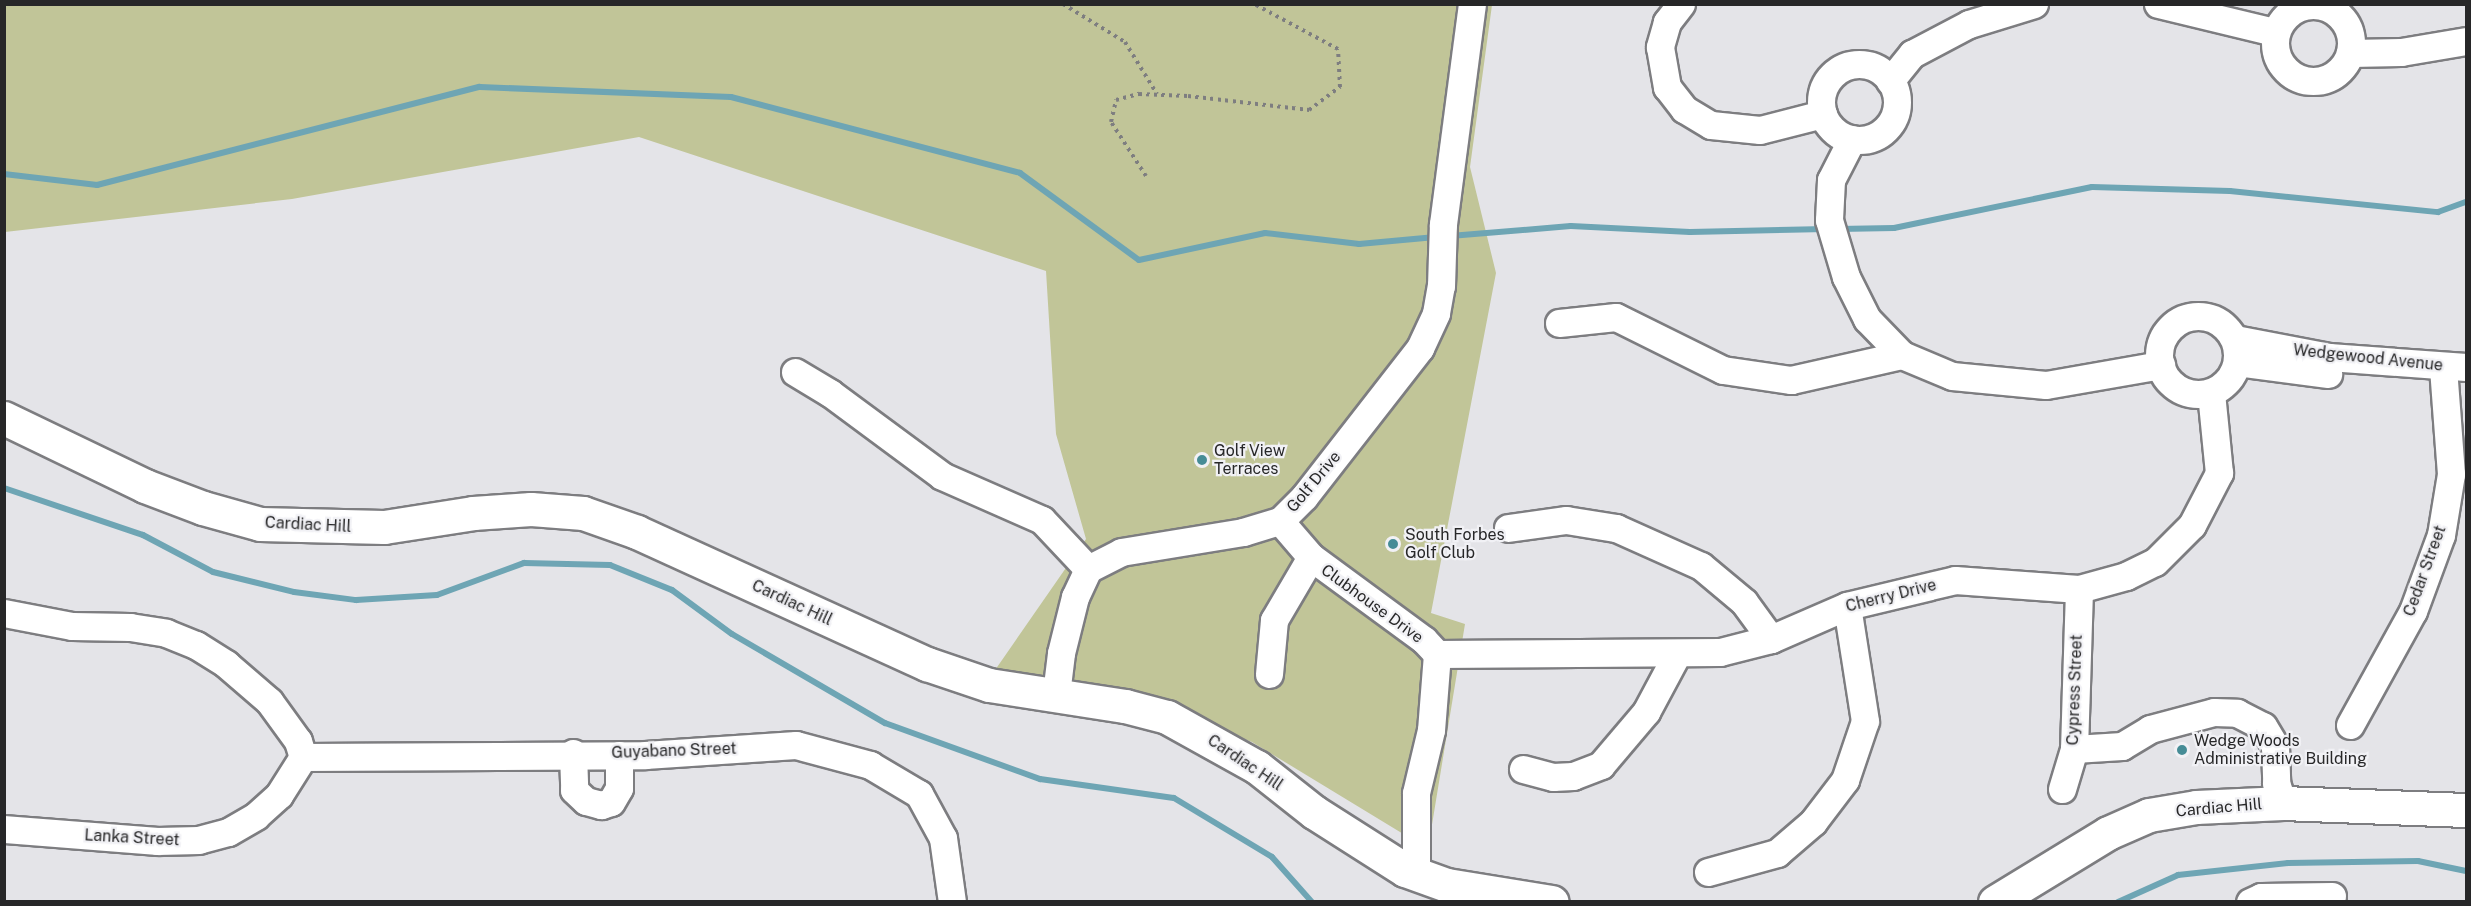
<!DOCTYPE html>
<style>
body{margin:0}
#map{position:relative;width:2471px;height:906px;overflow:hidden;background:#e4e4e8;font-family:"Public Sans",sans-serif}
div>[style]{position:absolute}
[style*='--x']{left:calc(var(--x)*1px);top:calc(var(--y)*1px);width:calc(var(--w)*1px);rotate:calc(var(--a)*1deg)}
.green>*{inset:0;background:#c1c598}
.stream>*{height:6px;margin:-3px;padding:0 3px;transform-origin:3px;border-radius:3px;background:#6ea5b4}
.path>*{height:4px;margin-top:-2px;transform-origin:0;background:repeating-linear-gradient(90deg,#7e7e80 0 3px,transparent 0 7.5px)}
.roads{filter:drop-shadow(2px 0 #7d7d80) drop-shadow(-2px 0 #7d7d80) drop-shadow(0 2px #7d7d80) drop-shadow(0 -2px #7d7d80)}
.minor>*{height:27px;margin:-13.5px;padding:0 13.5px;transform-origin:13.5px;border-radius:13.5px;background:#fff}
.minor>.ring{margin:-13.5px;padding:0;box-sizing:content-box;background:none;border:27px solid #fff;border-radius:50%}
.major>*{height:33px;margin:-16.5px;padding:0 16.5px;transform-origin:16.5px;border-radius:16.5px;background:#fff}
.dots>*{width:16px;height:16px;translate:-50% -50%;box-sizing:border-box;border:3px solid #f1f1f5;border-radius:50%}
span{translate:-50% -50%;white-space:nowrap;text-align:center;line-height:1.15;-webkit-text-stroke:4.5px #f1f1f5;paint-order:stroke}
.street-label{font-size:16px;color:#272728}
.poi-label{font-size:16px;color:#272728}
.left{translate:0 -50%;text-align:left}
.frame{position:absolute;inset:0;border:6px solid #272728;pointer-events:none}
</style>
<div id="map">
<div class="green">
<div style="clip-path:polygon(4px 5px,1492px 5px,1470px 167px,1496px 273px,1431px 613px,1465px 624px,1428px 849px,1252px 742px,1097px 684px,993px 673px,1086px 539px,1056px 434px,1046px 271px,639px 137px,292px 199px,5px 232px)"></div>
</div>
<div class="stream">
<div style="--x:4;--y:174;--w:94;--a:6.7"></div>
<div style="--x:97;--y:185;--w:395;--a:-14.4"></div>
<div style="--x:480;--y:87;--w:251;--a:2.3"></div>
<div style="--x:731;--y:97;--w:299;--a:14.7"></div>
<div style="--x:1020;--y:173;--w:147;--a:36.2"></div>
<div style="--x:1139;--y:260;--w:129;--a:-12.1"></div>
<div style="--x:1265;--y:233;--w:95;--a:6.7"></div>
<div style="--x:1359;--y:244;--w:77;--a:-5.2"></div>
<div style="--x:1839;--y:229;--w:55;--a:-1"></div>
<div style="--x:1894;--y:228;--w:202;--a:-11.7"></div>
<div style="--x:2092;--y:187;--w:138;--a:1.7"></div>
<div style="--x:2230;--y:191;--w:209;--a:5.8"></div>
<div style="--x:2438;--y:212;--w:30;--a:-20"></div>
<div style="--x:1450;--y:236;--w:121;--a:-4.7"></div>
<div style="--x:1571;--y:226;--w:119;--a:2.9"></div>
<div style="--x:1690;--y:232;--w:136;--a:-1.3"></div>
<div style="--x:4;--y:488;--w:147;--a:18.7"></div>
<div style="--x:143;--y:535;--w:79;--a:27.9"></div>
<div style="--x:213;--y:572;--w:83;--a:13.9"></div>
<div style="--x:294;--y:592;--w:63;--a:7.4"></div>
<div style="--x:356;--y:600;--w:81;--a:-3.5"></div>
<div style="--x:437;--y:595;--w:93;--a:-20.2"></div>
<div style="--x:524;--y:563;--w:86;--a:1.3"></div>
<div style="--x:610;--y:565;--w:67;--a:22"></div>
<div style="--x:672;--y:590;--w:74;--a:36.3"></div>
<div style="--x:732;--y:634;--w:177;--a:30.2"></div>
<div style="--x:885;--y:723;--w:165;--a:19.9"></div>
<div style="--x:1040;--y:779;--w:135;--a:8.1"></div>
<div style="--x:1174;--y:798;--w:114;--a:31"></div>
<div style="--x:1272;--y:857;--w:60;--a:48.4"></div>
<div style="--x:2118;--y:902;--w:66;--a:-24.2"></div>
<div style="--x:2178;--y:875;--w:111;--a:-6.2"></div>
<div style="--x:2288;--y:863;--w:130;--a:-0.9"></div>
<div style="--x:2418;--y:861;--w:49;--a:11.8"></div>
</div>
<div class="path">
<div style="--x:1063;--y:4;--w:73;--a:31.5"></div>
<div style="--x:1125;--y:42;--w:61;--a:58.4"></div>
<div style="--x:1146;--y:176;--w:64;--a:-122.9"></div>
<div style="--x:1111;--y:122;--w:23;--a:-77"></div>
<div style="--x:1116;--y:100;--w:24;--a:-15"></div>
<div style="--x:1139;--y:94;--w:49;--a:2.3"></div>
<div style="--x:1188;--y:96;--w:122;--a:6.6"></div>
<div style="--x:1309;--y:110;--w:39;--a:-37"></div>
<div style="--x:1340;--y:87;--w:38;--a:-93"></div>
<div style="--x:1338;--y:49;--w:95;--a:-151.8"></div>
</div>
<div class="roads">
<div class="minor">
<div style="--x:1681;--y:4;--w:23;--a:128"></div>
<div style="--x:1667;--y:22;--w:26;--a:106"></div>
<div style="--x:1660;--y:47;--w:41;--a:80.1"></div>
<div style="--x:1667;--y:87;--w:28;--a:52"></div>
<div style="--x:1684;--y:109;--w:31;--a:31"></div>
<div style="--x:1711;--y:125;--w:49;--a:5.8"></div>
<div style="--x:1760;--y:130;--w:65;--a:-14.3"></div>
<div style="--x:2158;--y:4;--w:119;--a:13.6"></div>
<div class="ring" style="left:2275px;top:5px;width:49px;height:49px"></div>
<div style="--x:2350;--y:53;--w:51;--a:-1.1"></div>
<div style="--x:2401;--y:52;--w:66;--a:-9.6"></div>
<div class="ring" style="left:1821px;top:64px;width:49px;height:49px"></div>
<div style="--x:1890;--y:81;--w:35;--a:-51"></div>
<div style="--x:1912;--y:54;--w:64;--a:-27.8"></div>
<div style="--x:1969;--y:24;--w:68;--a:-17.1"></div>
<div style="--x:1852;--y:139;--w:46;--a:117.1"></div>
<div style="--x:1831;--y:180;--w:40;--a:92.9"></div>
<div style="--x:1829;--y:220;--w:59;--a:73.4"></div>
<div style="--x:1846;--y:277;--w:47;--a:63.4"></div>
<div style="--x:1867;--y:319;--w:50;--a:45.8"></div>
<div style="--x:1902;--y:355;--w:54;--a:22.8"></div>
<div style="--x:1952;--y:376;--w:94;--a:5.5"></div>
<div style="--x:2046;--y:385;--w:117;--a:-9.9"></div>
<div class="ring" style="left:2159px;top:316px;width:51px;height:51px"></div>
<div style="--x:1559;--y:323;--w:57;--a:-6"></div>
<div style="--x:1616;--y:317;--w:119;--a:26.4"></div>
<div style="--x:1723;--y:370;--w:69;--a:8.4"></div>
<div style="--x:1791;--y:380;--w:114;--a:-12.7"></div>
<div style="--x:2235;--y:339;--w:96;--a:10.8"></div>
<div style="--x:2329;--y:357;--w:137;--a:4.2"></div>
<div style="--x:2237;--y:362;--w:92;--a:7.5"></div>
<div style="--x:795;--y:372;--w:41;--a:31"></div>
<div style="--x:830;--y:393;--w:139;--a:36.5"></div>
<div style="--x:942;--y:476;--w:109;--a:23.7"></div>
<div style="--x:1042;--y:520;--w:67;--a:46.8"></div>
<div style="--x:1280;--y:521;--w:48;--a:49.3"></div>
<div style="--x:1311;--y:557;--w:140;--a:36.3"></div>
<div style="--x:1424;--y:640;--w:19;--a:47"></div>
<div style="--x:1437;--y:654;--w:76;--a:94.5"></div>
<div style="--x:1431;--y:730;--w:65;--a:103.4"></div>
<div style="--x:1416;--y:793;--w:82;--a:90"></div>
<div style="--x:1508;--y:528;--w:59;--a:-7.9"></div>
<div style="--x:1566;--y:520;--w:51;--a:9.1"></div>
<div style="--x:1616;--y:528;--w:93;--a:24.1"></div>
<div style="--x:1701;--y:566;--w:56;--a:39.9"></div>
<div style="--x:1744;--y:602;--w:46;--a:53.9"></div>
<div style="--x:4;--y:613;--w:69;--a:10.8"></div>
<div style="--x:72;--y:626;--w:58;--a:1"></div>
<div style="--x:130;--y:627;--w:36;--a:9"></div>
<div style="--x:166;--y:633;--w:32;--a:22"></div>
<div style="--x:196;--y:645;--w:36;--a:32"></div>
<div style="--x:226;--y:664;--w:57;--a:40.7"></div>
<div style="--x:269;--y:701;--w:49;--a:54.1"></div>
<div style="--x:298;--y:741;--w:17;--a:73"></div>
<div style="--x:303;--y:757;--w:45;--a:122.3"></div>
<div style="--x:279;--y:795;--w:31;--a:138"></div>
<div style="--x:256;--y:816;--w:32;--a:150"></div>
<div style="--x:228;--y:832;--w:30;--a:165"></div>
<div style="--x:199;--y:840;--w:42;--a:178.6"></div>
<div style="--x:157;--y:841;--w:153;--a:-175.5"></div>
<div style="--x:1437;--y:654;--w:283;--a:-0.4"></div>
<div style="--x:1720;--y:652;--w:53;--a:-14.3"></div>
<div style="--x:1771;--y:639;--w:83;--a:-23.5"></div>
<div style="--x:1847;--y:606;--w:111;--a:-13.5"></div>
<div style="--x:1955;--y:580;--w:124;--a:4.2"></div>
<div style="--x:2079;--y:589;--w:49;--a:-15.5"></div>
<div style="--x:2126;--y:576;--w:32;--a:-26"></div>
<div style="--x:2155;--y:562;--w:52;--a:-45"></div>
<div style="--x:2192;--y:525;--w:59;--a:-62.6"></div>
<div style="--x:2219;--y:473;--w:80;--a:-95.7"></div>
<div style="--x:1269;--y:674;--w:54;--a:-84.7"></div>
<div style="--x:1274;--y:620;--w:73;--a:-59.6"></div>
<div style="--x:1056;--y:694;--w:41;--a:-83"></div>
<div style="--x:1061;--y:653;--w:58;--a:-76"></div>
<div style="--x:1075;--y:597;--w:31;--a:-65"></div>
<div style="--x:1088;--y:569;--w:37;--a:-27"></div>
<div style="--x:1121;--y:552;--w:124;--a:-9.3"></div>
<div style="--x:1243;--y:532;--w:39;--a:-17"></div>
<div style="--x:1280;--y:521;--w:34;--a:-45"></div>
<div style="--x:1304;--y:497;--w:189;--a:-52.1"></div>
<div style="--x:1420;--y:348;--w:38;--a:-65"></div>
<div style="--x:1436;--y:313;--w:27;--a:-80"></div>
<div style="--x:1441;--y:286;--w:62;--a:-88.2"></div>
<div style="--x:1443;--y:224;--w:222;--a:-82.5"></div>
<div style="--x:2350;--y:725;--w:130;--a:-61.1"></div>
<div style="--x:2413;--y:611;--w:81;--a:-69.8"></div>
<div style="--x:2441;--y:535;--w:62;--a:-80.7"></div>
<div style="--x:2451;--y:474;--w:106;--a:-94.3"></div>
<div style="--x:2074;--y:749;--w:48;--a:-3.6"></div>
<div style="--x:2122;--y:746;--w:33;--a:-31"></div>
<div style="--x:2150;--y:729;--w:66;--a:-14.9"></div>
<div style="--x:2214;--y:712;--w:23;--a:2"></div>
<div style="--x:2237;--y:713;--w:29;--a:27"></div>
<div style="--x:2263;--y:726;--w:23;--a:59"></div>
<div style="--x:2275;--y:746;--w:37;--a:88"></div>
<div style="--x:2276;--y:783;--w:21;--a:71"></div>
<div style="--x:573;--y:753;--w:37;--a:88"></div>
<div style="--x:574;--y:790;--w:16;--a:43"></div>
<div style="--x:586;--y:801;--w:16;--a:15"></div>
<div style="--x:601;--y:805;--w:10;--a:-17"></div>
<div style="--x:611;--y:802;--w:16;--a:-60"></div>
<div style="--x:619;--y:788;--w:33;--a:-90"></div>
<div style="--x:303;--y:757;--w:342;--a:-0.3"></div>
<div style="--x:645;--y:755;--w:151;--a:-3.8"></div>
<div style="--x:796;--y:745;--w:77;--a:15.1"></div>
<div style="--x:870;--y:765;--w:57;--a:30.6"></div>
<div style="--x:919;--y:794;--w:50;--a:61.4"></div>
<div style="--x:943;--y:838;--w:65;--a:82"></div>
<div style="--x:1523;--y:769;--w:31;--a:15"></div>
<div style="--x:1553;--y:777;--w:20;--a:-3"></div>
<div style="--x:1573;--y:776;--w:30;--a:-21"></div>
<div style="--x:1601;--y:765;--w:70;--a:-49.7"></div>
<div style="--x:1646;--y:712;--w:66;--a:-61.9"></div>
<div style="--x:2062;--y:789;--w:42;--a:-73.3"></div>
<div style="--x:2074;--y:749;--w:160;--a:-88.2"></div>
<div style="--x:1708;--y:872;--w:72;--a:-15.4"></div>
<div style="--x:1777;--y:853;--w:48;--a:-40.7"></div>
<div style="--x:1813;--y:822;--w:53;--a:-52.7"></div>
<div style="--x:1845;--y:780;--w:62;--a:-71.3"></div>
<div style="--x:1865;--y:721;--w:116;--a:-98.9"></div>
<div style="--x:2250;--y:902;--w:12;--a:-24"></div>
<div style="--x:2261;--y:897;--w:71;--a:-0.8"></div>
</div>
<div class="major">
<div style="--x:4;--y:418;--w:157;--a:25.7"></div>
<div style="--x:145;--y:486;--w:62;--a:20.8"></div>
<div style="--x:203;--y:508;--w:59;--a:15.7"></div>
<div style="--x:260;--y:524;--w:124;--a:1.4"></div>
<div style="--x:384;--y:527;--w:90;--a:-8.9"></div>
<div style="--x:473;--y:513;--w:58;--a:-3.9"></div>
<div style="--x:531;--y:509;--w:52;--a:4.4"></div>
<div style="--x:583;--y:513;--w:57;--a:19.4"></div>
<div style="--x:637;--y:532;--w:319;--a:24.5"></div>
<div style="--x:927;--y:664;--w:65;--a:18.7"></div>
<div style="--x:989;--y:685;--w:138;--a:8.8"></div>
<div style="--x:1125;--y:706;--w:43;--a:14.7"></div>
<div style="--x:1167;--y:717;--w:103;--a:29.1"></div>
<div style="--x:1257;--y:767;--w:73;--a:38.3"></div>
<div style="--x:1314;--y:812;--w:108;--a:32.5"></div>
<div style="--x:1405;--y:870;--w:45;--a:19.7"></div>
<div style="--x:1447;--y:885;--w:106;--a:9.2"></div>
<div style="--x:1995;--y:902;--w:132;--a:-31.4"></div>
<div style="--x:2108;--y:833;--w:45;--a:-23.7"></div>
<div style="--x:2149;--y:815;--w:48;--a:-9.7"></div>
<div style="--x:2196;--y:807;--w:87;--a:-2.6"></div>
<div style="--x:2283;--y:803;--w:183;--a:2.2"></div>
</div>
</div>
<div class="dots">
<div style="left:1202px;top:460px;background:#468c96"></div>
<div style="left:1393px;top:544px;background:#468c96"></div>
<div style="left:2182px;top:750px;background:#468c96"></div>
</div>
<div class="street-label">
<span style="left:2368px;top:358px;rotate:6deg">Wedgewood Avenue</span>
<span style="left:1314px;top:482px;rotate:-50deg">Golf Drive</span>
<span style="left:308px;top:525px;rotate:3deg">Cardiac Hill</span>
<span style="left:2425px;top:571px;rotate:-70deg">Cedar Street</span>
<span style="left:1891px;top:596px;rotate:-14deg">Cherry Drive</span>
<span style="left:792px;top:603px;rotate:25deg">Cardiac Hill</span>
<span style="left:1372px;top:604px;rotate:36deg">Clubhouse Drive</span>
<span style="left:2075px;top:690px;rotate:-88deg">Cypress Street</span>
<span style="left:674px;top:751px;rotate:-2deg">Guyabano Street</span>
<span style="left:1245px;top:763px;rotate:34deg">Cardiac Hill</span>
<span style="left:2219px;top:808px;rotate:-5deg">Cardiac Hill</span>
<span style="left:132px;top:838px;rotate:3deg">Lanka Street</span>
</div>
<div class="poi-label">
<span class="left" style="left:1214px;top:460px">Golf View<br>Terraces</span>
<span class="left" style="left:1405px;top:544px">South Forbes<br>Golf Club</span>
<span class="left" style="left:2194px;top:750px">Wedge Woods<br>Administrative Building</span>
</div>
<div class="frame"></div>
</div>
